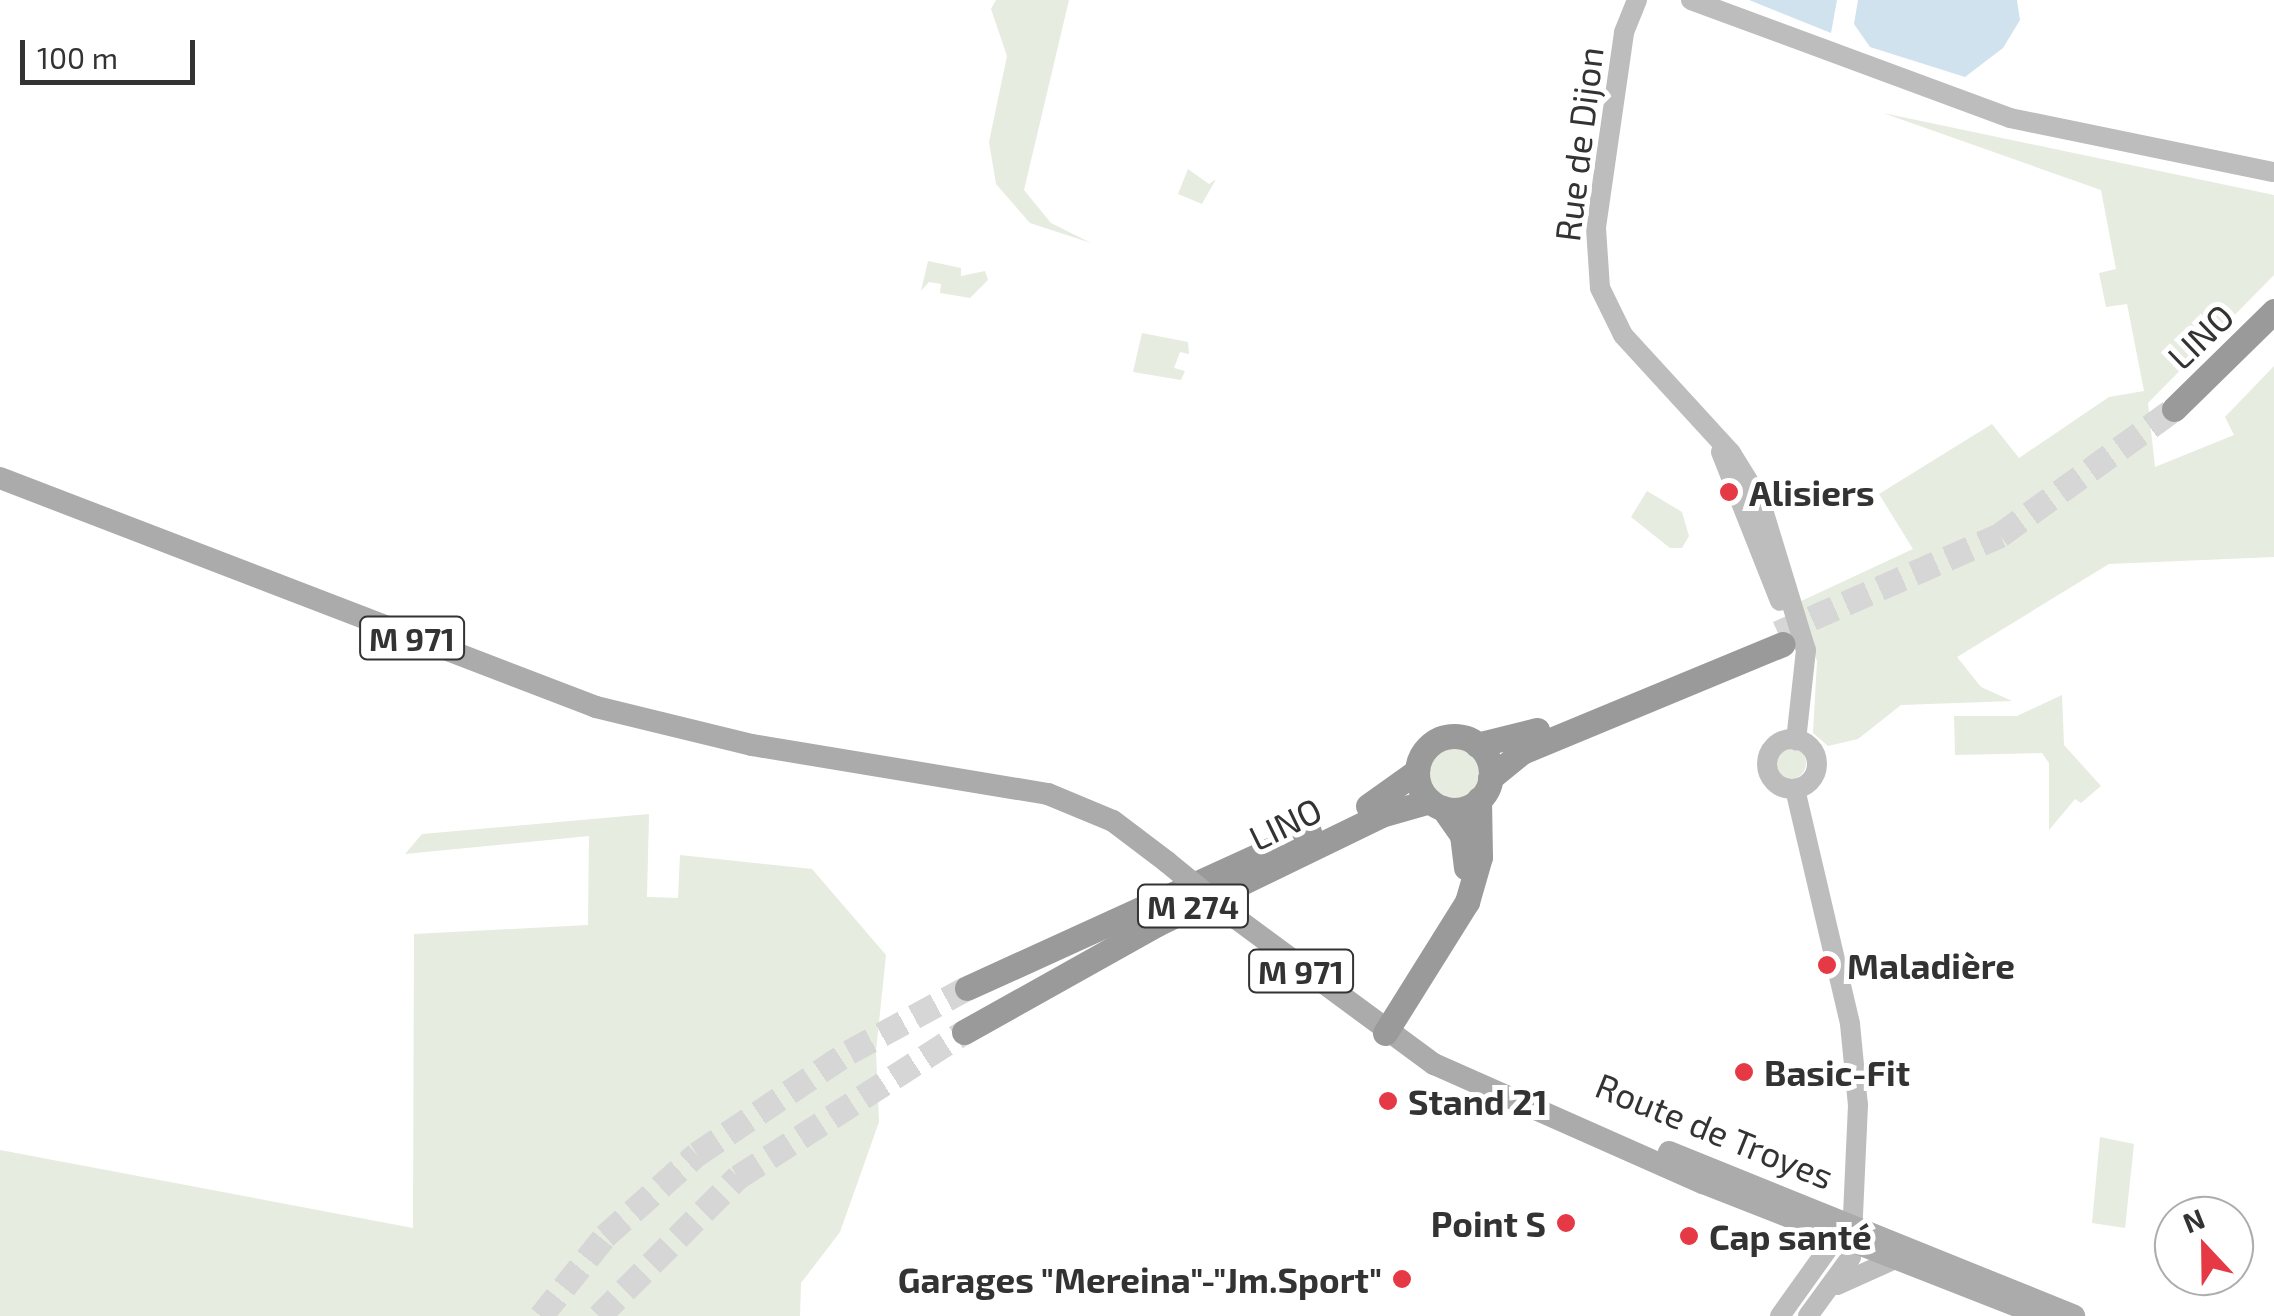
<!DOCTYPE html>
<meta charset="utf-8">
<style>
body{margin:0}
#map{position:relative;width:2274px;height:1316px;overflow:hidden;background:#fff;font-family:"Exo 2",sans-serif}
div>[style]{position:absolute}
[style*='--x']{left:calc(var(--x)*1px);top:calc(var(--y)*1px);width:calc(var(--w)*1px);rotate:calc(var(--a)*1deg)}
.green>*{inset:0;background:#e6ecdf}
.round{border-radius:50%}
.water>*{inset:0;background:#cfe2ee}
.highway-tunnel>*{height:25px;margin-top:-12.5px;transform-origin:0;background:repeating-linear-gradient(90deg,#d6d6d6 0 25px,transparent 0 37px)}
.secondary>*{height:20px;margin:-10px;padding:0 10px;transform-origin:10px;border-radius:10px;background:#bdbdbd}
.secondary>.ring{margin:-10px;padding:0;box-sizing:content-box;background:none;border:20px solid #bdbdbd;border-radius:50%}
.primary>*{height:22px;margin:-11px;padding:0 11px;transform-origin:11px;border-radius:11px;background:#ababab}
.highway>*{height:25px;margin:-12.5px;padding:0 12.5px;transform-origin:12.5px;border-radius:12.5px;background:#9a9a9a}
.highway>.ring{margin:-12.5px;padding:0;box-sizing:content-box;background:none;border:25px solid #9a9a9a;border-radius:50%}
.primary-bridge>*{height:22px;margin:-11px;padding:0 11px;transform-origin:11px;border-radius:11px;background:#ababab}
.dots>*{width:28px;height:28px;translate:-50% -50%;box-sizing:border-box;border:5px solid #fff;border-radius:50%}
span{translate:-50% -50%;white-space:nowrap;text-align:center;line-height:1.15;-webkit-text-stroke:10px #fff;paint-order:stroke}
.shield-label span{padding:2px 8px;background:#fff;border:2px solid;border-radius:8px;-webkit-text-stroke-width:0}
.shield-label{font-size:32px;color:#333;font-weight:700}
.street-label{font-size:35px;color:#333}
.poi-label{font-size:35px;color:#333;font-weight:700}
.left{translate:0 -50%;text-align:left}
.right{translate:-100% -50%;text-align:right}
.north{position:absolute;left:2154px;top:1196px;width:100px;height:100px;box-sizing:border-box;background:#fff;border:2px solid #adadad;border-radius:50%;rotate:338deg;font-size:28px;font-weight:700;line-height:40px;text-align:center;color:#333}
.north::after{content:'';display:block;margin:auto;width:35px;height:45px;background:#e63946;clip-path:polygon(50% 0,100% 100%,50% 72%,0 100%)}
.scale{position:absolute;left:20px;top:40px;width:175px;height:45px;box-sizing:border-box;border:5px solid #333;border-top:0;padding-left:12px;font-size:30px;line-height:35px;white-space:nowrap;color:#333;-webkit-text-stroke:8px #fff;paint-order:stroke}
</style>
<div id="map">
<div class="green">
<div style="clip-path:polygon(996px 0,1069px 0,1024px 190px,1051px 223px,1091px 243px,1030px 223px,996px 184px,989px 142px,1007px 56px,991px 9px)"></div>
<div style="clip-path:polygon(1883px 113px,2274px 195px,2274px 275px,2148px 403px,2155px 467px,2234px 435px,2225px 417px,2274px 366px,2274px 557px,2109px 564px,1957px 657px,1981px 687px,2012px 701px,1901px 705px,1858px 739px,1828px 746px,1813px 733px,1817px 661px,1797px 603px,1913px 549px,1879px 494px,1992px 424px,2019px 458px,2109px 397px,2144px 391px,2127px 304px,2106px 307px,2099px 273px,2116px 269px,2101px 190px)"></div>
<div style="clip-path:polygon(1188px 169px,1209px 184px,1216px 179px,1202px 204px,1178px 194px)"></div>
<div style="clip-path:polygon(928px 261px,961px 268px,961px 276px,985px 271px,988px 280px,970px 298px,940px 293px,941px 284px,929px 282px,921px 291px)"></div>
<div style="clip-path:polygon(1142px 333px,1188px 342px,1189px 354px,1180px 352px,1174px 368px,1185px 371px,1181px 380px,1133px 372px)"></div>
<div style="clip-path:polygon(1647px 491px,1682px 512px,1689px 536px,1682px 548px,1670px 548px,1631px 517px)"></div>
<div style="clip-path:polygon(2062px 695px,2064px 745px,2101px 786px,2081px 803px,2075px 799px,2049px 830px,2049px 763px,2042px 753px,1955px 755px,1954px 716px,2017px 716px)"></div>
<div class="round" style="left:1424px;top:744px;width:58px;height:58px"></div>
<div class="round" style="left:1772px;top:746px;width:34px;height:34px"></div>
<div style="clip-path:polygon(649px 814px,647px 897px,678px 898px,680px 855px,812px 869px,886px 955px,876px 1051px,879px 1122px,840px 1232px,801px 1283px,800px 1316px,0 1316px,0 1150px,413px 1228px,414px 934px,588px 925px,589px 836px,405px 854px,422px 834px)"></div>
<div style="clip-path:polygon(2100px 1137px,2134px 1144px,2125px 1228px,2092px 1223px)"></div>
</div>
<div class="water">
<div style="clip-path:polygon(1749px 0,1837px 0,1831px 33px)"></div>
<div style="clip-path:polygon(1858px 0,2017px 0,2020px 20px,2003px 48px,1965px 77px,1870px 47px,1854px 24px)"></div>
</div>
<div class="highway-tunnel">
<div style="--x:1778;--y:633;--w:243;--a:-23.8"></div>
<div style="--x:2000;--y:535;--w:215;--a:-35.9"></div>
<div style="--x:541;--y:1316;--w:102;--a:-51.3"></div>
<div style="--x:605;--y:1236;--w:123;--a:-41.7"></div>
<div style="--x:697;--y:1154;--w:183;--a:-33.9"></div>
<div style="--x:849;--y:1052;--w:134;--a:-28.5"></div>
<div style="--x:599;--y:1316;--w:197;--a:-45"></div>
<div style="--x:738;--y:1177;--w:269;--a:-32.7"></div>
</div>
<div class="secondary">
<div style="--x:1637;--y:0;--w:35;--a:112"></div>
<div style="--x:1624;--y:33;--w:197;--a:98.2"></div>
<div style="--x:1596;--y:228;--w:60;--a:86.2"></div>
<div style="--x:1600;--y:288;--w:52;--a:63.9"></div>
<div style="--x:1623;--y:335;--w:160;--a:47.5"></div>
<div style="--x:1731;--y:453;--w:55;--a:58.3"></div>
<div style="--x:1760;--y:500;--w:157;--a:73"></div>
<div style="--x:1806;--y:650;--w:91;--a:96.3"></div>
<div style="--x:1691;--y:0;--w:340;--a:20.3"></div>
<div style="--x:2010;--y:118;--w:269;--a:11.6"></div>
<div style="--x:1721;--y:452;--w:160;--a:68.4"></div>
<div class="ring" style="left:1767px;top:739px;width:30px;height:30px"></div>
<div style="--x:1795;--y:789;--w:241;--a:76.8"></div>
<div style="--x:1850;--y:1024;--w:81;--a:84.4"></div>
<div style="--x:1858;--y:1105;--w:152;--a:92.6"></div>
<div style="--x:1851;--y:1257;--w:73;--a:126.1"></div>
<div style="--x:1837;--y:1285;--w:61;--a:-24.1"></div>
<div style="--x:1780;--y:1316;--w:112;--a:-54.5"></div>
</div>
<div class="primary">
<div style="--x:0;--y:478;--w:638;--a:21.02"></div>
<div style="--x:596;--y:707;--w:161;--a:13.7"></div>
<div style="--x:752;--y:745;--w:300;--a:9.4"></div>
<div style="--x:1048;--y:794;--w:70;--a:22.6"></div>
<div style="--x:1113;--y:821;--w:68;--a:37.2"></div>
<div style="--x:1237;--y:919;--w:245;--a:36.4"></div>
<div style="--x:1434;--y:1064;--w:294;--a:23.9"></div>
<div style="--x:1703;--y:1183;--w:364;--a:21.4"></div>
<div style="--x:1669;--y:1152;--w:437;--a:22"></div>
</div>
<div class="highway">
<div style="--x:2174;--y:409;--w:140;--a:-44.4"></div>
<div class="ring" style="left:1417px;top:736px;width:49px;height:49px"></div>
<div style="--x:1477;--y:745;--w:62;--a:-14"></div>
<div style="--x:1490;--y:778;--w:41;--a:-39.1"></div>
<div style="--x:1522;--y:752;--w:282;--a:-22.5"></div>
<div style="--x:1368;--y:806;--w:60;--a:-35.5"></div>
<div style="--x:1443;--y:808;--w:33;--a:55"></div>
<div style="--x:1462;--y:835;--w:33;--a:83"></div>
<div style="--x:967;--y:988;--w:376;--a:-24.5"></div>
<div style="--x:964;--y:1032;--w:221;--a:-29.2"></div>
<div style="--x:1157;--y:924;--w:249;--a:-25.9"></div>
<div style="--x:1381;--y:815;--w:51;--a:-15.9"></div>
<div style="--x:1385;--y:1033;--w:155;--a:-58"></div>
<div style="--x:1467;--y:902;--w:47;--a:-73.9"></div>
<div style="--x:1480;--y:857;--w:58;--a:-91"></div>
</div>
<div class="primary-bridge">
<div style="--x:1167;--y:862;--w:90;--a:39.2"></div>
</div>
<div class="dots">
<div style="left:1729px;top:492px;background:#e63946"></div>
<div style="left:1827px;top:965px;background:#e63946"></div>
<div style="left:1744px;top:1072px;background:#e63946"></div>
<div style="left:1388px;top:1101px;background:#e63946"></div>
<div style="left:1566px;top:1223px;background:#e63946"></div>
<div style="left:1689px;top:1236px;background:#e63946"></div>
<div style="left:1402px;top:1279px;background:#e63946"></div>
</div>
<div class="shield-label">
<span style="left:412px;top:638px">M 971</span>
<span style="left:1193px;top:906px">M 274</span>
<span style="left:1301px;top:971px">M 971</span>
</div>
<div class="street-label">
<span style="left:1578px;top:144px;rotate:-83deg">Rue de Dijon</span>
<span style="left:2200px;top:336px;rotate:-44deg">LINO</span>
<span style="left:1285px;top:823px;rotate:-26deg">LINO</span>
<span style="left:1715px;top:1130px;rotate:22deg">Route de Troyes</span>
</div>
<div class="poi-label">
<span class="left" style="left:1749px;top:492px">Alisiers</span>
<span class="left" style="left:1847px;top:965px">Maladière</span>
<span class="left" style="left:1764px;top:1072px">Basic-Fit</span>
<span class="left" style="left:1408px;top:1101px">Stand 21</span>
<span class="right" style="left:1546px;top:1223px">Point S</span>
<span class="left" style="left:1709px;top:1236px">Cap santé</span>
<span class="right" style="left:1382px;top:1279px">Garages "Mereina"-"Jm.Sport"</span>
</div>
<div class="north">N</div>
<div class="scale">100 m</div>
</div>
